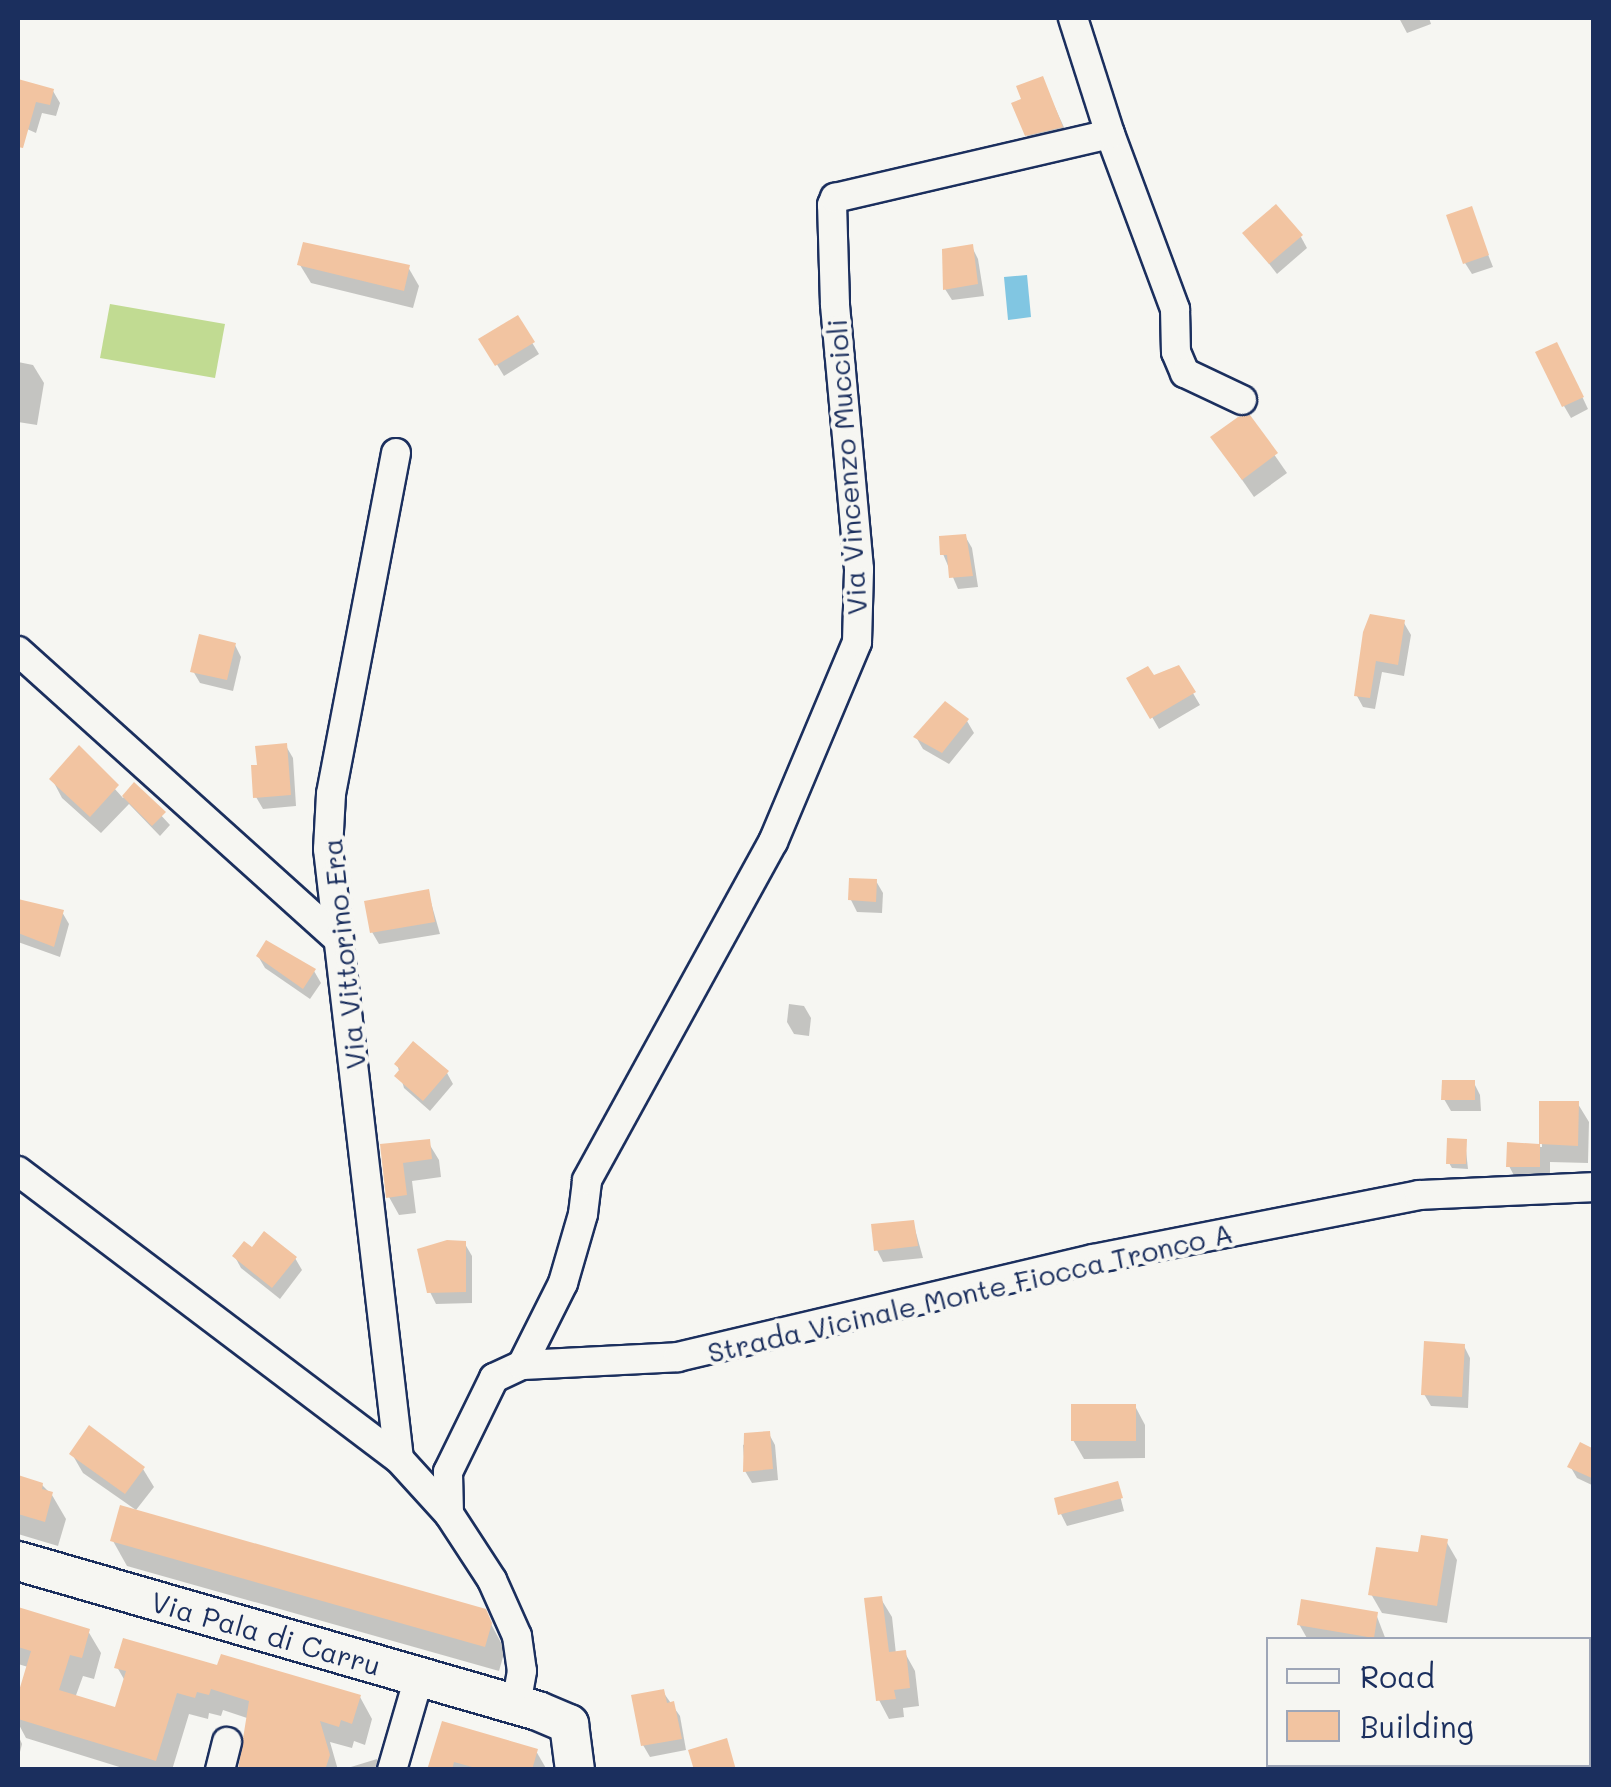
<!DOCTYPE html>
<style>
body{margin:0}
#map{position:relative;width:1611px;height:1787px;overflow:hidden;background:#f6f6f2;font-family:Mali,sans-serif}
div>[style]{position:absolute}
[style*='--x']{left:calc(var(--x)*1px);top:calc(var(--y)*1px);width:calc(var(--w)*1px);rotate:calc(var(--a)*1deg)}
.green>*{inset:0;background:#c1db92}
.water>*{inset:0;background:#81c6e2}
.shadow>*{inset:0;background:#0003}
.building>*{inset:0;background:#f2c4a1}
.roads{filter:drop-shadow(2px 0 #1b2f5e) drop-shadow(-2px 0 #1b2f5e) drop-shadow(0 2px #1b2f5e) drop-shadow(0 -2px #1b2f5e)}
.street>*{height:28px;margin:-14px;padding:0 14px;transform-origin:14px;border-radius:14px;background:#f6f6f2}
.secondary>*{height:38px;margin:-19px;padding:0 19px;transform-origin:19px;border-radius:19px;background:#f6f6f2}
span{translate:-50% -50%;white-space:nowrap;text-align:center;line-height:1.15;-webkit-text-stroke:9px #f6f6f2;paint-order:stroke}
.street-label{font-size:28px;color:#1b2f5e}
.frame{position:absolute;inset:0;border:20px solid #1b2f5e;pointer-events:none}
.legend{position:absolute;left:1266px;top:1637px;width:325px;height:130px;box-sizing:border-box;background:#f6f6f2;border:2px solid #9ea6b7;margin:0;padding:12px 18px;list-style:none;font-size:30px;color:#1b2f5e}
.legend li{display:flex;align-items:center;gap:20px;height:50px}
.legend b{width:50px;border:2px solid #9ea6b7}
</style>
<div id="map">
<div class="green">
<div style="clip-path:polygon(110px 304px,225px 324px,215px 378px,100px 358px)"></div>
</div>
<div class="water">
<div style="clip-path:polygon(1027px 275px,1031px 317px,1008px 320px,1004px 277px)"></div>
</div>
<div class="shadow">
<div style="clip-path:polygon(1399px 18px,1429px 18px,1431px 24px,1407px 33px)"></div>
<div style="clip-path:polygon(1042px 79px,1072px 145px,1038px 153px,1027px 135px)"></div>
<div style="clip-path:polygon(18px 81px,53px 91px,60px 103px,56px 116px,42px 113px,36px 133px,18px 125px)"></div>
<div style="clip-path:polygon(1470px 209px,1493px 267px,1472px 274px,1465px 263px)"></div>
<div style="clip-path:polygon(1245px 233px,1301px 237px,1307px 248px,1277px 274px)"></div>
<div style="clip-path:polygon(972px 247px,978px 259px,984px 296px,952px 300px,945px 289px)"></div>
<div style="clip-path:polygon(300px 265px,408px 267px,419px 286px,413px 308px,311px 283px)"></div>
<div style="clip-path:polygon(517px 318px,539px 354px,504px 376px,482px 340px)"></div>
<div style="clip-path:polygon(1563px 356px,1588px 409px,1571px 418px,1564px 406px)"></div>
<div style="clip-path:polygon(18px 362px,33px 365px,44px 383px,37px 425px,18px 422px)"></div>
<div style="clip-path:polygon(1249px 418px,1287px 473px,1254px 497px,1213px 438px)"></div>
<div style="clip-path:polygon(965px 536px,972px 548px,978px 587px,958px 589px,943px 554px)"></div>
<div style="clip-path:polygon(1372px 617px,1404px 623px,1411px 635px,1404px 676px,1382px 672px,1375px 709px,1363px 707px,1357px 696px)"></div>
<div style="clip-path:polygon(235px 645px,241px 657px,233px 691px,200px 683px,193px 671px)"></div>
<div style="clip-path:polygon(1178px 668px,1200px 705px,1159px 729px,1130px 679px,1153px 678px)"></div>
<div style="clip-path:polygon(967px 721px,974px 733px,949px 764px,923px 749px,916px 737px)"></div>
<div style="clip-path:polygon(286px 746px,293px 758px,296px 806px,263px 809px,256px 797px)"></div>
<div style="clip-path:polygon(79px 749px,123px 798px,134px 786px,170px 825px,160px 836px,129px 804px,101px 833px,62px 798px,52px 779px)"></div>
<div style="clip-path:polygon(876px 881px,883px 893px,882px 913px,857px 912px,851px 900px)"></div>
<div style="clip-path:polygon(428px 892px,440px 934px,379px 944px,372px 932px)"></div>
<div style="clip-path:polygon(18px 901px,62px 912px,69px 924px,60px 957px,18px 942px)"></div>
<div style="clip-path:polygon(258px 956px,314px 971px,321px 983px,310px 999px,265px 968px)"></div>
<div style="clip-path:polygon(789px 1004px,804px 1006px,811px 1018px,809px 1036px,794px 1034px,787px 1022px)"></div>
<div style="clip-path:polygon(397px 1064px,447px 1073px,453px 1084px,430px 1111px,404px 1088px)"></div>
<div style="clip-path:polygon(1474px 1083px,1480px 1095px,1481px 1111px,1451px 1111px,1444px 1099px)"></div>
<div style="clip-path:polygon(1541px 1103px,1578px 1104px,1589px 1122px,1588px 1163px,1550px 1162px,1550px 1185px,1519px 1185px,1509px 1166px,1509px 1145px,1542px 1147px)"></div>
<div style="clip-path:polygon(1465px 1141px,1468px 1169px,1452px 1168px,1449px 1163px)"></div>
<div style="clip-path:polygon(428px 1142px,439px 1160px,441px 1177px,412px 1181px,416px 1213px,399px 1215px,389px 1197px,383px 1147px)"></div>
<div style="clip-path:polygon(913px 1222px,923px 1258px,883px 1262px,877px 1250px)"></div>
<div style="clip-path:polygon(465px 1244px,472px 1256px,472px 1303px,436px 1304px,430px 1292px)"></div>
<div style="clip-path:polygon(252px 1250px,295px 1258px,302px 1270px,280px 1299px,241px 1268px,235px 1257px)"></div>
<div style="clip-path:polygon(1464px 1346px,1470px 1358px,1468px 1408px,1431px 1406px,1424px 1394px)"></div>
<div style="clip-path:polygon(1135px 1406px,1145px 1425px,1145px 1458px,1084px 1459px,1073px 1440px)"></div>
<div style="clip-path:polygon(769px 1434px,775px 1445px,778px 1480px,752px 1483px,745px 1471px,743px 1445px)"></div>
<div style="clip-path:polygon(1594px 1452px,1594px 1486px,1577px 1478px,1570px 1466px)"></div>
<div style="clip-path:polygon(72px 1454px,143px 1469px,154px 1487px,136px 1510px,83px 1473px)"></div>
<div style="clip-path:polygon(18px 1478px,42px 1485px,52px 1495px,66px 1519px,58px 1546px,18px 1534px)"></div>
<div style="clip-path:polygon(1117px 1484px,1124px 1511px,1128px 1510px,1067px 1526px,1061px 1514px)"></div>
<div style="clip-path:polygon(113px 1541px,484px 1611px,505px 1650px,499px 1671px,127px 1566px)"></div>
<div style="clip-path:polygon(1446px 1541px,1457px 1560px,1447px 1623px,1382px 1613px,1371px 1594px)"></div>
<div style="clip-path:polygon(881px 1599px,892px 1617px,896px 1654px,905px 1653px,915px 1671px,919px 1706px,903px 1708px,904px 1717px,889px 1719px,879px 1700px)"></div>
<div style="clip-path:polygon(18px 1612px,88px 1631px,101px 1653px,94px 1679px,83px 1676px,75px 1698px,117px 1710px,125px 1681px,117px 1667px,219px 1668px,360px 1697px,372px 1719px,365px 1745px,354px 1741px,352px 1748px,330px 1742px,338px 1770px,241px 1770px,247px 1718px,223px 1710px,221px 1716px,209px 1713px,208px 1719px,189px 1714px,172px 1770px,129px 1770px,26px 1738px,18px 1723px,18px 1702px,28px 1667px,18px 1664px)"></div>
<div style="clip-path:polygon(1376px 1614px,1386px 1640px,1308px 1640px,1299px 1624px)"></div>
<div style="clip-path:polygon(663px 1692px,680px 1716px,686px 1750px,650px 1757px,643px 1745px)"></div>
<div style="clip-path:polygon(444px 1724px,536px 1751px,547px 1770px,430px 1770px)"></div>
<div style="clip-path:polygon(18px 1735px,22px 1744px,18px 1760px)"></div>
<div style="clip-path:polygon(377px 1759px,383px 1770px,341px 1770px)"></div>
</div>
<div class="building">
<div style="clip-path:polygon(1043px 76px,1063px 127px,1025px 136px,1011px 103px,1021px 99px,1016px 86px)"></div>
<div style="clip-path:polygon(18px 79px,54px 89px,50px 105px,36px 102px,23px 148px,18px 147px)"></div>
<div style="clip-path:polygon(1276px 204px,1303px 235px,1269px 264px,1242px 233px)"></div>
<div style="clip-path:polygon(1472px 206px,1489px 255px,1463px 264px,1446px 215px)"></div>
<div style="clip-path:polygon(303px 242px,410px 265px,404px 291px,297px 265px)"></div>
<div style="clip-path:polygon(973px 244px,978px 284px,943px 290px,942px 249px)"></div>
<div style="clip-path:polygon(518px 315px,535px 342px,495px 366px,478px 339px)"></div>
<div style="clip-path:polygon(1557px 342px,1584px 397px,1562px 407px,1535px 352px)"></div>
<div style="clip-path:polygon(1250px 415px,1278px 453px,1242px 480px,1210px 437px,1238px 417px)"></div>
<div style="clip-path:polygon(966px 534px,973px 576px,949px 578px,947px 555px,940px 555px,939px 536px)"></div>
<div style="clip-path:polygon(1370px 614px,1405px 620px,1398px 665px,1376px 661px,1370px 698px,1354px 696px,1363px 632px)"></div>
<div style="clip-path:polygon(199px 634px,236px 643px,227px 680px,190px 672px)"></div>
<div style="clip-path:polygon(1179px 665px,1196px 692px,1150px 719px,1126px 678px,1148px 666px,1154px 675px)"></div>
<div style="clip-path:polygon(945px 701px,969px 719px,942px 753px,913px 737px)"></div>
<div style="clip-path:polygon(287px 743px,291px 795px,253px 798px,251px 765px,257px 765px,255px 746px)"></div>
<div style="clip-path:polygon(79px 745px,119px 785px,90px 817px,49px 779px)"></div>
<div style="clip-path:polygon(134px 782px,166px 812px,152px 826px,122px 796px)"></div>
<div style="clip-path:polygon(849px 878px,877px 879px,876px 902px,848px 900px)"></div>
<div style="clip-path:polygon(429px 889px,435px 922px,370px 933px,364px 901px)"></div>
<div style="clip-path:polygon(18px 899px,64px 910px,54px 947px,18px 933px)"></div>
<div style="clip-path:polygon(266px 940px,316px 969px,303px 989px,256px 956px)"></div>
<div style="clip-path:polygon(413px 1041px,449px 1071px,423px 1101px,394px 1076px,400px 1069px,394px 1064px)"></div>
<div style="clip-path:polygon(1442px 1080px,1475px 1080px,1475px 1100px,1441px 1100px)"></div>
<div style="clip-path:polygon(1539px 1101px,1579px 1101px,1578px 1146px,1540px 1144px,1540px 1167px,1506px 1167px,1507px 1142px,1539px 1144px)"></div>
<div style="clip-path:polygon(1447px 1138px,1467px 1139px,1466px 1164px,1446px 1164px)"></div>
<div style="clip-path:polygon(430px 1139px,432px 1159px,403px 1163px,407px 1195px,386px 1198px,380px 1144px)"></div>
<div style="clip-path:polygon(914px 1220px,918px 1246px,874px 1251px,871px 1224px)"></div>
<div style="clip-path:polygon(264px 1231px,297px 1257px,272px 1288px,232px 1256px,244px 1241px,252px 1247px)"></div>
<div style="clip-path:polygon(447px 1240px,466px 1241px,466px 1292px,427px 1293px,417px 1249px)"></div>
<div style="clip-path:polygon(1424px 1341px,1465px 1344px,1462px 1397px,1421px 1395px)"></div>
<div style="clip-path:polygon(1071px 1404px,1136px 1404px,1136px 1441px,1071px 1441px)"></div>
<div style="clip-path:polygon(89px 1425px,145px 1467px,125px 1494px,69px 1454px)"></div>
<div style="clip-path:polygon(770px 1431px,773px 1469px,743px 1472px,744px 1433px)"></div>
<div style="clip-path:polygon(1580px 1442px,1594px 1449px,1594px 1479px,1567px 1467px)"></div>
<div style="clip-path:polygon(18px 1475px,43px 1483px,42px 1489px,53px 1492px,45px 1522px,18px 1514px)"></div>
<div style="clip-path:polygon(1118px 1481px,1123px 1498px,1058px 1515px,1054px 1498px)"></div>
<div style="clip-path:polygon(120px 1505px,486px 1609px,492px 1623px,485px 1647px,110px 1541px)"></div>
<div style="clip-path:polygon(1421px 1535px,1448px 1539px,1437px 1606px,1368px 1595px,1376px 1547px,1418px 1552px)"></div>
<div style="clip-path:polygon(882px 1596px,889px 1652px,906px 1650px,910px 1688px,894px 1690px,896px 1699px,876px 1701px,864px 1598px)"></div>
<div style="clip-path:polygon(1301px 1599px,1378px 1612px,1374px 1638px,1297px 1625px)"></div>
<div style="clip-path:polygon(18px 1607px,90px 1629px,82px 1658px,70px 1655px,59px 1690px,115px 1707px,126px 1671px,114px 1668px,123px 1638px,217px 1665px,221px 1654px,361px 1695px,352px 1724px,341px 1720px,339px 1727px,320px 1721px,330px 1755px,325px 1770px,238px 1770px,249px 1701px,211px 1689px,209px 1695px,197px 1692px,195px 1698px,177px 1693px,156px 1761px,18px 1719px,18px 1694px,31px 1651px,18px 1647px)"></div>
<div style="clip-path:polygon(664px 1689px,667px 1703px,674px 1701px,682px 1739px,641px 1746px,631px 1695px)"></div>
<div style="clip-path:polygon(442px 1721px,538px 1749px,532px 1770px,483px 1770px,454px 1762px,452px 1770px,427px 1770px)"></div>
<div style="clip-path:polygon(727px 1738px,736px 1770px,694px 1770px,688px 1750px)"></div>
</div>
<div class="roads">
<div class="street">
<div style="--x:1110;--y:134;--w:187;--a:69.6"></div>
<div style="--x:1175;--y:309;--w:43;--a:88.7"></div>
<div style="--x:1176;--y:352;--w:23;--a:67"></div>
<div style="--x:1185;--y:373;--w:63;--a:25.3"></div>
<div style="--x:396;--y:453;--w:347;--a:100.8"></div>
<div style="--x:331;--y:794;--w:55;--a:93.1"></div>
<div style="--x:328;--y:849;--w:614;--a:83.36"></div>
<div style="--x:18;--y:651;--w:432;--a:42"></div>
<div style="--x:18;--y:1171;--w:478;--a:37.1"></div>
<div style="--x:399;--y:1459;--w:74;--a:47.7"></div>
<div style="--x:449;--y:1514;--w:79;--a:56.9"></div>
<div style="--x:492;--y:1580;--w:61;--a:65.9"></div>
<div style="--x:517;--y:1636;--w:35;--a:82"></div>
<div style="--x:522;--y:1671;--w:35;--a:100"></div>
<div style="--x:522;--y:1365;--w:92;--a:-63.4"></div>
<div style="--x:563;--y:1283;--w:72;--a:-73.8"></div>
<div style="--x:583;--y:1214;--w:34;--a:-83"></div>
<div style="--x:587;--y:1180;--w:386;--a:-61.2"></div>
<div style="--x:773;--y:842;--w:217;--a:-67.2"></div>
<div style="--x:857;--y:642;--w:73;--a:-88.4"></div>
<div style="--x:859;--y:569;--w:266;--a:-95.2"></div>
<div style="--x:835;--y:304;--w:99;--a:-91.7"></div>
<div style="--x:832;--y:205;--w:8;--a:-67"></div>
<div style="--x:835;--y:198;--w:282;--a:-13.1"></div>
<div style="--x:1110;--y:134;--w:122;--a:-107.7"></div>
<div style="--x:449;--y:1514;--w:42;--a:-91.4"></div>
<div style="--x:448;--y:1472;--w:105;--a:-63.9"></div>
<div style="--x:494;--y:1378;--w:31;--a:-25"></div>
<div style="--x:522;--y:1365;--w:156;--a:-2.9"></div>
<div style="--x:678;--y:1357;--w:426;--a:-13.3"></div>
<div style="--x:1093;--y:1259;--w:332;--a:-11.1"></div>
<div style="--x:1419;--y:1195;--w:175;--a:-2.6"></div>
<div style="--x:220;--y:1770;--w:29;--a:-76"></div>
<div style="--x:392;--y:1770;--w:97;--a:-73.8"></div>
</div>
<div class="secondary">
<div style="--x:18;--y:1561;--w:541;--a:16.09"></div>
<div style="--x:538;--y:1711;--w:34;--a:23"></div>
<div style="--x:569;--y:1724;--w:46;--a:82.6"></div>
</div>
</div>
<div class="street-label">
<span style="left:846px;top:467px;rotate:-94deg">Via Vincenzo Muccioli</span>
<span style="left:343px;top:954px;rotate:-96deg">Via Vittorino Era</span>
<span style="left:970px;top:1292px;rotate:-13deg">Strada Vicinale Monte Fiocca Tronco A</span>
<span style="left:266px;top:1633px;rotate:16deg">Via Pala di Carru</span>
</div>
<div class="frame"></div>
<ul class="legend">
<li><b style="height:12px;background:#f6f6f2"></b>Road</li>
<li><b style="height:28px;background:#f2c4a1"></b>Building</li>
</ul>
</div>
